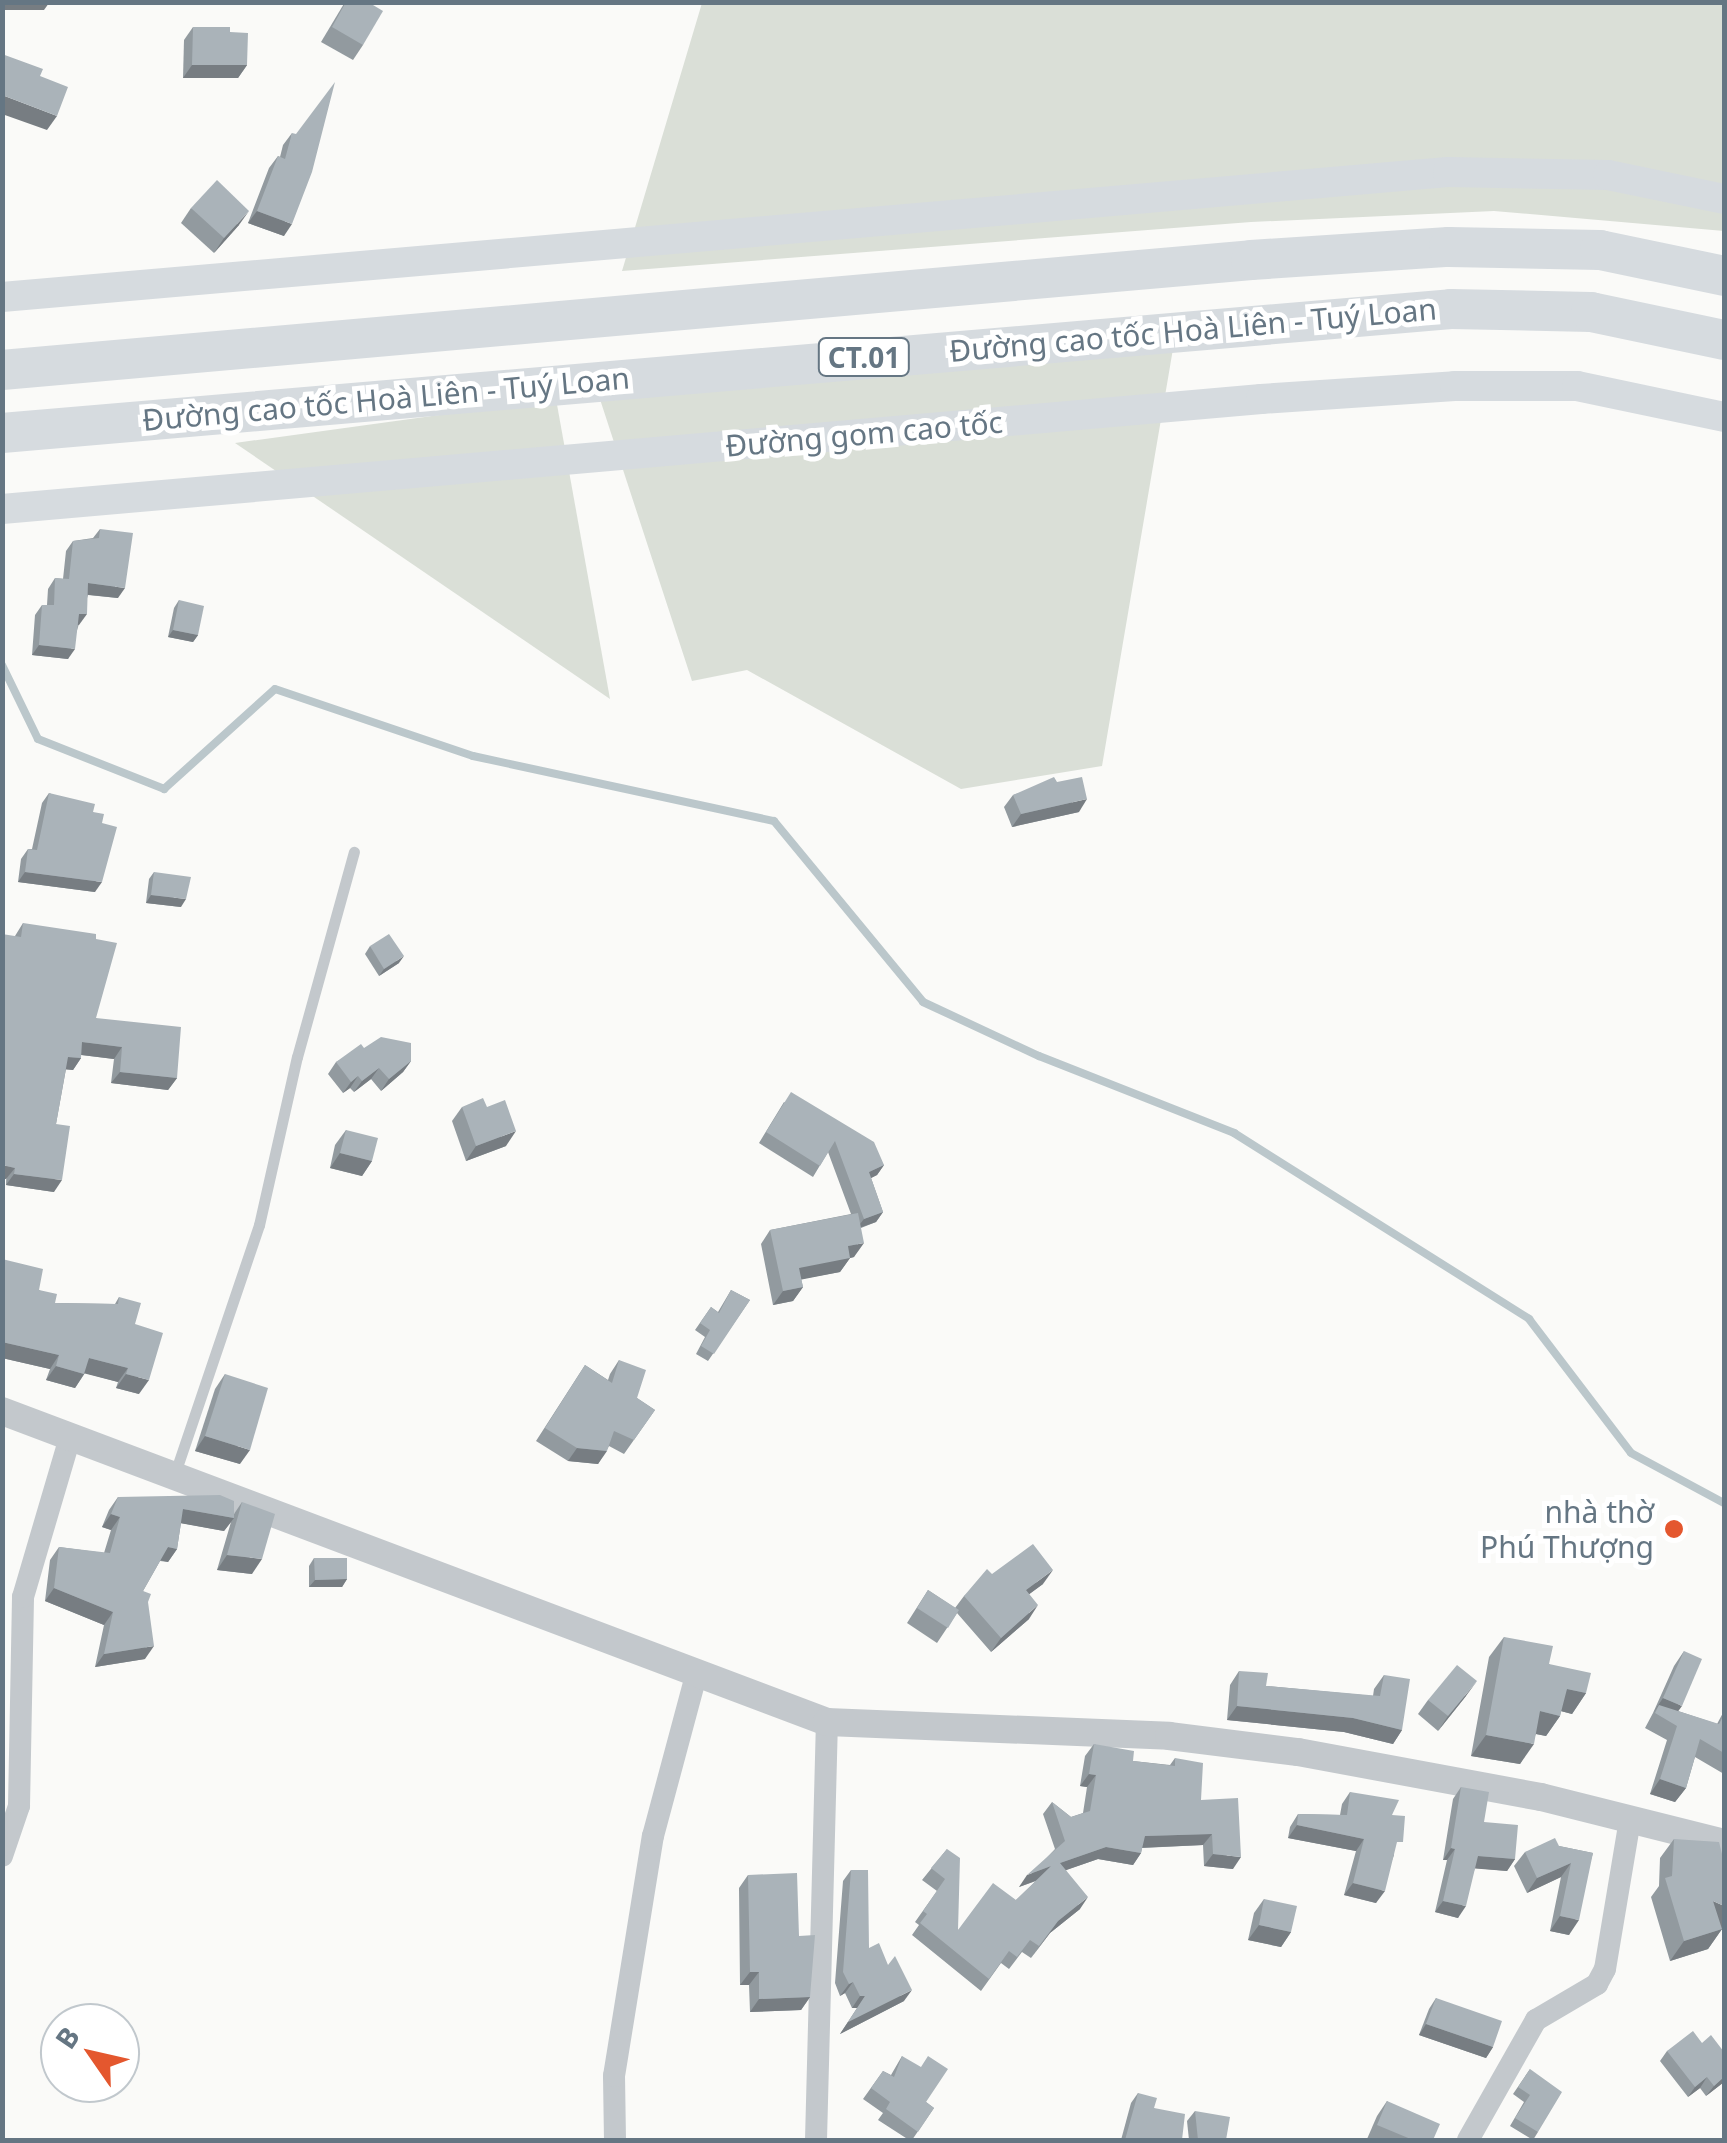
<!DOCTYPE html>
<meta charset="utf-8">
<style>
body{margin:0}
#map{position:relative;width:1727px;height:2143px;overflow:hidden;background:#fafaf8;font-family:"Noto Sans",sans-serif}
div>[style]{position:absolute}
[style*='--x']{left:calc(var(--x)*1px);top:calc(var(--y)*1px);width:calc(var(--w)*1px);rotate:calc(var(--a)*1deg)}
.green>*{inset:0;background:#dadfd7}
.stream>*{height:8px;margin:-4px;padding:0 4px;transform-origin:4px;border-radius:4px;background:#bbc7cb}
.service>*{height:11px;margin:-5.5px;padding:0 5.5px;transform-origin:5.5px;border-radius:5.5px;background:#c3c8cc}
.minor>*{height:22px;margin:-11px;padding:0 11px;transform-origin:11px;border-radius:11px;background:#c3c8cc}
.tertiary>*{height:28px;margin:-14px;padding:0 14px;transform-origin:14px;border-radius:14px;background:#c3c8cc}
.secondary>*{height:30px;margin:-15px;padding:0 15px;transform-origin:15px;border-radius:15px;background:#d6dbdf}
.motorway>*{height:40px;margin:-20px;padding:0 20px;transform-origin:20px;border-radius:20px;background:#d6dbdf}
.wall>*{inset:0;background:#929a9f}
.shaded-wall>*{inset:0;background:#777d82}
.building>*{inset:0;background:#aab3b9}
.dots>*{width:28px;height:28px;translate:-50% -50%;box-sizing:border-box;border:5px solid #fff;border-radius:50%}
span{translate:-50% -50%;white-space:nowrap;text-align:center;line-height:1.15;-webkit-text-stroke:10px #fff;paint-order:stroke}
.shield-label span{padding:2px 8px;background:#fff;border:2px solid;border-radius:8px;-webkit-text-stroke-width:0}
.shield-label{font-size:28px;color:#657683;font-weight:700}
.street-label{font-size:30px;color:#657683}
.poi-label{font-size:30px;color:#657683}
.right{translate:-100% -50%;text-align:right}
.frame{position:absolute;inset:0;border:5px solid #657683;pointer-events:none}
.north{position:absolute;left:40px;top:2003px;width:100px;height:100px;box-sizing:border-box;background:#fff;border:2px solid #c1c8cd;border-radius:50%;rotate:304deg;font-size:28px;font-weight:700;line-height:40px;text-align:center;color:#657683}
.north::after{content:'';display:block;margin:auto;width:35px;height:45px;background:#e4572e;clip-path:polygon(50% 0,100% 100%,50% 72%,0 100%)}
</style>
<div id="map">
<div class="green">
<div style="clip-path:polygon(702px 3px,1724px 3px,1724px 231px,1494px 211px,1251px 222px,622px 271px)"></div>
<div style="clip-path:polygon(1174px 343px,1102px 766px,961px 789px,747px 670px,692px 681px,595px 384px)"></div>
<div style="clip-path:polygon(556px 399px,610px 699px,235px 443px)"></div>
</div>
<div class="stream">
<div style="--x:2;--y:665;--w:82;--a:64.1"></div>
<div style="--x:38;--y:739;--w:136;--a:21.6"></div>
<div style="--x:164;--y:789;--w:149;--a:-42"></div>
<div style="--x:275;--y:689;--w:209;--a:18.7"></div>
<div style="--x:473;--y:756;--w:308;--a:12.2"></div>
<div style="--x:774;--y:821;--w:234;--a:50.5"></div>
<div style="--x:923;--y:1002;--w:128;--a:25"></div>
<div style="--x:1039;--y:1056;--w:210;--a:21.5"></div>
<div style="--x:1234;--y:1133;--w:349;--a:32.2"></div>
<div style="--x:1529;--y:1319;--w:168;--a:52.7"></div>
<div style="--x:1631;--y:1453;--w:106;--a:28.3"></div>
</div>
<div class="service">
<div style="--x:174;--y:1476;--w:265;--a:-71.3"></div>
<div style="--x:259;--y:1225;--w:172;--a:-77.3"></div>
<div style="--x:297;--y:1057;--w:213;--a:-74.5"></div>
</div>
<div class="minor">
<div style="--x:2;--y:1856;--w:53;--a:-71.2"></div>
<div style="--x:19;--y:1806;--w:209;--a:-88.9"></div>
<div style="--x:23;--y:1597;--w:167;--a:-73.6"></div>
<div style="--x:615;--y:2140;--w:64;--a:-90.9"></div>
<div style="--x:614;--y:2076;--w:243;--a:-80.8"></div>
<div style="--x:653;--y:1836;--w:170;--a:-75"></div>
<div style="--x:816;--y:2140;--w:418;--a:-88.5"></div>
<div style="--x:1468;--y:2140;--w:138;--a:-60.5"></div>
<div style="--x:1536;--y:2020;--w:71;--a:-30.5"></div>
<div style="--x:1597;--y:1984;--w:17;--a:-62"></div>
<div style="--x:1605;--y:1969;--w:152;--a:-80.5"></div>
</div>
<div class="tertiary">
<div style="--x:2;--y:1411;--w:882;--a:20.65"></div>
<div style="--x:827;--y:1722;--w:342;--a:2.3"></div>
<div style="--x:1169;--y:1736;--w:130;--a:7.1"></div>
<div style="--x:1298;--y:1752;--w:247;--a:10.5"></div>
<div style="--x:1541;--y:1797;--w:189;--a:14.1"></div>
</div>
<div class="secondary">
<div style="--x:2;--y:297;--w:1451;--a:-4.94"></div>
<div style="--x:1448;--y:172;--w:160;--a:1.1"></div>
<div style="--x:1608;--y:175;--w:118;--a:11.7"></div>
<div style="--x:2;--y:509;--w:1264;--a:-4.99"></div>
<div style="--x:1261;--y:399;--w:194;--a:-3.8"></div>
<div style="--x:1455;--y:386;--w:122;--a:0"></div>
<div style="--x:1577;--y:386;--w:150;--a:11.9"></div>
</div>
<div class="motorway">
<div style="--x:2;--y:370;--w:1254;--a:-5.03"></div>
<div style="--x:1251;--y:260;--w:198;--a:-3.8"></div>
<div style="--x:1449;--y:247;--w:151;--a:1.1"></div>
<div style="--x:1600;--y:250;--w:127;--a:11.8"></div>
<div style="--x:2;--y:433;--w:1454;--a:-4.89"></div>
<div style="--x:1451;--y:309;--w:140;--a:1.2"></div>
<div style="--x:1591;--y:312;--w:136;--a:11.9"></div>
</div>
<div class="wall">
<div style="clip-path:polygon(345px 2px,368px 2px,363px 45px,353px 60px,321px 42px)"></div>
<div style="clip-path:polygon(193px 27px,230px 32px,247px 65px,238px 78px,183px 78px,184px 40px)"></div>
<div style="clip-path:polygon(292px 133px,284px 236px,248px 223px,269px 168px,278px 156px,280px 157px,283px 145px)"></div>
<div style="clip-path:polygon(191px 208px,239px 225px,214px 253px,181px 223px)"></div>
<div style="clip-path:polygon(100px 529px,118px 598px,88px 595px,68px 659px,32px 655px,35px 615px,42px 605px,47px 605px,48px 589px,55px 578px,63px 579px,66px 551px,73px 541px,93px 538px)"></div>
<div style="clip-path:polygon(179px 600px,198px 635px,193px 642px,168px 637px,174px 608px)"></div>
<div style="clip-path:polygon(1057px 782px,1079px 812px,1012px 827px,1004px 807px,1013px 795px)"></div>
<div style="clip-path:polygon(49px 793px,93px 812px,102px 823px,95px 892px,18px 882px,21px 859px,28px 849px,32px 849px,42px 803px)"></div>
<div style="clip-path:polygon(154px 872px,181px 907px,146px 903px,149px 879px)"></div>
<div style="clip-path:polygon(23px 923px,96px 1018px,177px 1078px,168px 1090px,111px 1083px,114px 1059px,81px 1055px,81px 1058px,73px 1070px,66px 1069px,56px 1124px,54px 1192px,6px 1185px,15px 936px)"></div>
<div style="clip-path:polygon(370px 946px,399px 963px,379px 976px,365px 954px)"></div>
<div style="clip-path:polygon(364px 1048px,411px 1061px,403px 1072px,381px 1091px,371px 1079px,354px 1092px,350px 1088px,343px 1093px,328px 1074px,336px 1062px)"></div>
<div style="clip-path:polygon(784px 1102px,884px 1165px,877px 1175px,871px 1178px,883px 1212px,876px 1222px,861px 1228px,854px 1257px,850px 1258px,840px 1272px,801px 1279px,803px 1287px,793px 1301px,773px 1305px,761px 1244px,770px 1230px,851px 1214px,828px 1152px,813px 1177px,759px 1143px)"></div>
<div style="clip-path:polygon(462px 1107px,487px 1107px,506px 1146px,466px 1161px,452px 1121px)"></div>
<div style="clip-path:polygon(346px 1130px,372px 1161px,362px 1176px,330px 1168px,335px 1145px)"></div>
<div style="clip-path:polygon(2px 1259px,55px 1303px,115px 1304px,119px 1297px,135px 1324px,139px 1394px,116px 1388px,118px 1382px,85px 1373px,75px 1388px,46px 1380px,50px 1369px,2px 1358px)"></div>
<div style="clip-path:polygon(731px 1290px,750px 1300px,708px 1361px,696px 1354px,705px 1337px,695px 1330px,711px 1307px,718px 1312px)"></div>
<div style="clip-path:polygon(619px 1360px,637px 1398px,655px 1410px,624px 1454px,609px 1446px,598px 1464px,568px 1461px,536px 1441px,585px 1365px,608px 1380px,610px 1374px)"></div>
<div style="clip-path:polygon(225px 1374px,240px 1464px,195px 1451px,215px 1389px)"></div>
<div style="clip-path:polygon(118px 1497px,234px 1514px,242px 1502px,252px 1574px,217px 1570px,231px 1522px,224px 1531px,181px 1523px,177px 1549px,168px 1562px,160px 1561px,143px 1591px,148px 1602px,145px 1659px,95px 1667px,104px 1625px,45px 1601px,50px 1560px,59px 1547px,104px 1553px,111px 1530px,102px 1527px,109px 1510px)"></div>
<div style="clip-path:polygon(314px 1558px,347px 1579px,342px 1587px,309px 1587px,309px 1566px)"></div>
<div style="clip-path:polygon(992px 1574px,1043px 1584px,1029px 1594px,1029px 1619px,991px 1652px,957px 1613px,937px 1643px,907px 1623px,928px 1590px,955px 1608px,964px 1596px)"></div>
<div style="clip-path:polygon(1504px 1637px,1549px 1664px,1586px 1693px,1572px 1714px,1561px 1711px,1560px 1716px,1546px 1736px,1536px 1734px,1520px 1764px,1471px 1756px,1489px 1657px)"></div>
<div style="clip-path:polygon(1684px 1651px,1678px 1711px,1717px 1724px,1724px 1711px,1724px 1774px,1695px 1757px,1686px 1788px,1675px 1802px,1650px 1794px,1667px 1740px,1645px 1728px,1653px 1713px,1674px 1666px)"></div>
<div style="clip-path:polygon(1239px 1671px,1266px 1686px,1373px 1696px,1374px 1689px,1384px 1675px,1402px 1730px,1393px 1744px,1344px 1732px,1227px 1720px,1230px 1685px)"></div>
<div style="clip-path:polygon(1466px 1696px,1438px 1731px,1418px 1714px,1428px 1700px)"></div>
<div style="clip-path:polygon(1094px 1744px,1133px 1761px,1170px 1765px,1175px 1758px,1201px 1800px,1233px 1869px,1204px 1866px,1203px 1845px,1142px 1848px,1141px 1853px,1133px 1865px,1098px 1859px,1066px 1870px,1080px 1909px,1050px 1933px,1031px 1958px,1022px 1952px,1009px 1969px,1001px 1963px,981px 1991px,912px 1935px,919px 1925px,915px 1922px,937px 1891px,922px 1880px,947px 1849px,958px 1930px,1016px 1900px,1036px 1881px,1019px 1887px,1055px 1849px,1043px 1814px,1052px 1802px,1071px 1817px,1083px 1813px,1087px 1787px,1080px 1786px,1085px 1756px)"></div>
<div style="clip-path:polygon(1461px 1787px,1484px 1822px,1515px 1859px,1507px 1871px,1475px 1868px,1458px 1918px,1435px 1912px,1447px 1860px,1443px 1860px,1453px 1799px)"></div>
<div style="clip-path:polygon(1350px 1792px,1392px 1815px,1394px 1855px,1376px 1903px,1344px 1895px,1356px 1851px,1288px 1838px,1290px 1827px,1298px 1814px,1340px 1815px,1342px 1804px)"></div>
<div style="clip-path:polygon(1674px 1839px,1723px 1930px,1722px 1929px,1708px 1949px,1670px 1961px,1651px 1897px,1659px 1886px,1660px 1858px)"></div>
<div style="clip-path:polygon(1559px 1846px,1593px 1853px,1569px 1935px,1550px 1931px,1561px 1877px,1527px 1893px,1514px 1866px,1525px 1852px)"></div>
<div style="clip-path:polygon(851px 1870px,869px 1948px,904px 2001px,840px 2034px,857px 2008px,852px 2008px,845px 1993px,840px 1996px,835px 1983px,843px 1881px)"></div>
<div style="clip-path:polygon(748px 1875px,799px 1936px,810px 1997px,801px 2010px,750px 2012px,749px 1985px,740px 1985px,739px 1888px)"></div>
<div style="clip-path:polygon(1264px 1899px,1291px 1932px,1281px 1947px,1248px 1940px,1254px 1913px)"></div>
<div style="clip-path:polygon(1436px 1998px,1493px 2047px,1486px 2058px,1419px 2035px,1429px 2009px)"></div>
<div style="clip-path:polygon(1702px 2043px,1724px 2082px,1706px 2096px,1700px 2088px,1688px 2097px,1660px 2061px,1667px 2051px)"></div>
<div style="clip-path:polygon(902px 2056px,926px 2102px,934px 2108px,912px 2140px,909px 2140px,878px 2120px,883px 2113px,863px 2099px,883px 2071px,891px 2075px)"></div>
<div style="clip-path:polygon(1530px 2069px,1538px 2132px,1533px 2140px,1510px 2126px,1524px 2102px,1513px 2094px)"></div>
<div style="clip-path:polygon(1138px 2093px,1154px 2108px,1182px 2140px,1121px 2140px,1131px 2103px)"></div>
<div style="clip-path:polygon(1387px 2101px,1433px 2140px,1367px 2139px,1377px 2116px)"></div>
<div style="clip-path:polygon(1195px 2111px,1226px 2140px,1189px 2140px,1187px 2121px)"></div>
</div>
<div class="shaded-wall">
<div style="clip-path:polygon(2px 3px,49px 3px,44px 10px,2px 10px)"></div>
<div style="clip-path:polygon(192px 65px,247px 65px,238px 78px,183px 78px)"></div>
<div style="clip-path:polygon(2px 95px,57px 116px,47px 130px,2px 114px)"></div>
<div style="clip-path:polygon(249px 211px,239px 225px,214px 253px,224px 238px)"></div>
<div style="clip-path:polygon(257px 211px,292px 224px,284px 236px,248px 223px)"></div>
<div style="clip-path:polygon(88px 583px,125px 588px,118px 598px,81px 594px)"></div>
<div style="clip-path:polygon(79px 614px,87px 614px,79px 625px,72px 624px)"></div>
<div style="clip-path:polygon(173px 630px,198px 635px,193px 642px,168px 637px)"></div>
<div style="clip-path:polygon(39px 645px,75px 649px,68px 659px,32px 655px)"></div>
<div style="clip-path:polygon(1087px 799px,1079px 812px,1012px 827px,1021px 814px)"></div>
<div style="clip-path:polygon(25px 872px,102px 882px,95px 892px,18px 882px)"></div>
<div style="clip-path:polygon(151px 895px,186px 899px,181px 907px,146px 903px)"></div>
<div style="clip-path:polygon(404px 956px,399px 963px,379px 976px,384px 969px)"></div>
<div style="clip-path:polygon(82px 1042px,122px 1047px,114px 1059px,74px 1054px)"></div>
<div style="clip-path:polygon(68px 1057px,81px 1058px,73px 1070px,60px 1069px)"></div>
<div style="clip-path:polygon(411px 1061px,403px 1072px,381px 1091px,389px 1079px)"></div>
<div style="clip-path:polygon(379px 1068px,371px 1079px,354px 1092px,362px 1081px)"></div>
<div style="clip-path:polygon(120px 1072px,177px 1078px,168px 1090px,111px 1083px)"></div>
<div style="clip-path:polygon(358px 1076px,350px 1088px,343px 1093px,351px 1082px)"></div>
<div style="clip-path:polygon(516px 1131px,506px 1146px,466px 1161px,476px 1146px)"></div>
<div style="clip-path:polygon(340px 1153px,372px 1161px,362px 1176px,330px 1168px)"></div>
<div style="clip-path:polygon(2px 1165px,15px 1168px,6px 1179px,2px 1179px)"></div>
<div style="clip-path:polygon(884px 1165px,877px 1175px,861px 1183px,869px 1172px)"></div>
<div style="clip-path:polygon(14px 1174px,62px 1180px,54px 1192px,6px 1185px)"></div>
<div style="clip-path:polygon(883px 1212px,876px 1222px,856px 1229px,864px 1219px)"></div>
<div style="clip-path:polygon(864px 1243px,854px 1257px,850px 1258px,840px 1272px,789px 1282px,799px 1268px,848px 1246px)"></div>
<div style="clip-path:polygon(803px 1287px,793px 1301px,773px 1305px,783px 1291px)"></div>
<div style="clip-path:polygon(2px 1342px,59px 1355px,50px 1369px,2px 1358px)"></div>
<div style="clip-path:polygon(89px 1358px,128px 1368px,118px 1382px,79px 1372px)"></div>
<div style="clip-path:polygon(56px 1366px,84px 1374px,75px 1388px,46px 1380px)"></div>
<div style="clip-path:polygon(126px 1374px,149px 1380px,139px 1394px,116px 1388px)"></div>
<div style="clip-path:polygon(205px 1436px,250px 1450px,240px 1464px,195px 1451px)"></div>
<div style="clip-path:polygon(577px 1448px,607px 1451px,598px 1464px,568px 1461px)"></div>
<div style="clip-path:polygon(183px 1509px,234px 1518px,224px 1531px,174px 1522px)"></div>
<div style="clip-path:polygon(111px 1514px,120px 1517px,111px 1530px,102px 1527px)"></div>
<div style="clip-path:polygon(168px 1547px,177px 1549px,168px 1562px,159px 1560px)"></div>
<div style="clip-path:polygon(227px 1555px,262px 1559px,252px 1574px,217px 1570px)"></div>
<div style="clip-path:polygon(1053px 1570px,1043px 1584px,1016px 1604px,1026px 1590px)"></div>
<div style="clip-path:polygon(347px 1579px,342px 1587px,309px 1587px,315px 1580px)"></div>
<div style="clip-path:polygon(54px 1588px,113px 1612px,104px 1625px,45px 1601px)"></div>
<div style="clip-path:polygon(1038px 1605px,1029px 1619px,991px 1652px,1001px 1638px)"></div>
<div style="clip-path:polygon(154px 1646px,145px 1659px,95px 1667px,104px 1654px)"></div>
<div style="clip-path:polygon(1477px 1681px,1466px 1696px,1438px 1731px,1448px 1716px)"></div>
<div style="clip-path:polygon(1567px 1689px,1586px 1693px,1572px 1714px,1553px 1709px)"></div>
<div style="clip-path:polygon(1663px 1698px,1682px 1706px,1671px 1721px,1659px 1705px,1653px 1713px)"></div>
<div style="clip-path:polygon(1237px 1706px,1353px 1718px,1402px 1730px,1393px 1744px,1344px 1732px,1227px 1720px)"></div>
<div style="clip-path:polygon(1540px 1711px,1560px 1716px,1546px 1736px,1526px 1732px)"></div>
<div style="clip-path:polygon(1486px 1735px,1534px 1744px,1520px 1764px,1471px 1756px)"></div>
<div style="clip-path:polygon(1089px 1774px,1096px 1775px,1087px 1787px,1080px 1786px)"></div>
<div style="clip-path:polygon(1660px 1779px,1686px 1788px,1675px 1802px,1650px 1794px)"></div>
<div style="clip-path:polygon(1297px 1825px,1364px 1839px,1356px 1851px,1288px 1838px)"></div>
<div style="clip-path:polygon(1212px 1834px,1203px 1845px,1136px 1848px,1145px 1836px)"></div>
<div style="clip-path:polygon(1106px 1847px,1141px 1853px,1133px 1865px,1098px 1859px,1052px 1875px,1060px 1863px)"></div>
<div style="clip-path:polygon(1451px 1848px,1455px 1849px,1447px 1860px,1443px 1860px)"></div>
<div style="clip-path:polygon(1213px 1854px,1241px 1857px,1233px 1869px,1204px 1866px)"></div>
<div style="clip-path:polygon(1478px 1856px,1515px 1859px,1507px 1871px,1469px 1868px)"></div>
<div style="clip-path:polygon(1571px 1863px,1561px 1877px,1527px 1893px,1537px 1878px)"></div>
<div style="clip-path:polygon(1051px 1866px,1043px 1878px,1019px 1887px,1027px 1875px)"></div>
<div style="clip-path:polygon(1353px 1883px,1385px 1891px,1376px 1903px,1344px 1895px)"></div>
<div style="clip-path:polygon(1088px 1897px,1080px 1909px,1050px 1933px,1031px 1958px,1058px 1921px)"></div>
<div style="clip-path:polygon(1443px 1901px,1466px 1906px,1458px 1918px,1435px 1912px)"></div>
<div style="clip-path:polygon(1713px 1901px,1724px 1906px,1723px 1930px,1700px 1921px)"></div>
<div style="clip-path:polygon(1560px 1916px,1579px 1920px,1569px 1935px,1550px 1931px)"></div>
<div style="clip-path:polygon(1259px 1925px,1291px 1932px,1281px 1947px,1248px 1940px)"></div>
<div style="clip-path:polygon(1722px 1929px,1708px 1949px,1670px 1961px,1684px 1941px)"></div>
<div style="clip-path:polygon(750px 1972px,759px 1972px,749px 1985px,740px 1985px)"></div>
<div style="clip-path:polygon(853px 1982px,845px 1993px,840px 1996px,849px 1984px)"></div>
<div style="clip-path:polygon(912px 1990px,904px 2001px,840px 2034px,848px 2022px)"></div>
<div style="clip-path:polygon(860px 1996px,865px 1996px,857px 2008px,852px 2008px)"></div>
<div style="clip-path:polygon(810px 1997px,801px 2010px,750px 2012px,759px 1999px)"></div>
<div style="clip-path:polygon(1426px 2024px,1493px 2047px,1486px 2058px,1419px 2035px)"></div>
<div style="clip-path:polygon(1707px 2077px,1700px 2088px,1688px 2097px,1695px 2087px)"></div>
<div style="clip-path:polygon(1724px 2077px,1724px 2082px,1706px 2096px,1714px 2086px)"></div>
</div>
<div class="building">
<div style="clip-path:polygon(346px 2px,368px 2px,383px 11px,363px 45px,332px 27px)"></div>
<div style="clip-path:polygon(193px 27px,230px 27px,230px 32px,248px 33px,247px 65px,192px 65px)"></div>
<div style="clip-path:polygon(2px 54px,43px 69px,40px 76px,68px 87px,57px 116px,2px 95px)"></div>
<div style="clip-path:polygon(335px 82px,312px 172px,292px 224px,257px 211px,278px 156px,285px 159px,292px 133px,296px 134px)"></div>
<div style="clip-path:polygon(217px 180px,249px 211px,224px 238px,191px 208px)"></div>
<div style="clip-path:polygon(100px 529px,133px 533px,125px 588px,88px 583px,87px 614px,79px 614px,75px 649px,39px 645px,42px 605px,54px 605px,55px 578px,69px 579px,73px 541px,99px 538px)"></div>
<div style="clip-path:polygon(179px 600px,204px 606px,198px 635px,173px 630px)"></div>
<div style="clip-path:polygon(1054px 777px,1057px 782px,1082px 777px,1087px 799px,1021px 814px,1013px 795px)"></div>
<div style="clip-path:polygon(49px 793px,95px 804px,93px 812px,104px 814px,102px 823px,117px 827px,102px 882px,25px 872px,28px 849px,37px 850px)"></div>
<div style="clip-path:polygon(154px 872px,191px 877px,186px 899px,151px 895px)"></div>
<div style="clip-path:polygon(23px 923px,96px 934px,96px 939px,117px 943px,96px 1018px,181px 1027px,177px 1078px,120px 1072px,122px 1047px,82px 1042px,81px 1058px,68px 1057px,56px 1124px,70px 1126px,62px 1180px,14px 1174px,15px 1168px,2px 1165px,2px 934px,21px 937px)"></div>
<div style="clip-path:polygon(389px 934px,404px 956px,384px 969px,370px 946px)"></div>
<div style="clip-path:polygon(381px 1037px,411px 1043px,411px 1061px,389px 1079px,379px 1068px,362px 1081px,358px 1076px,351px 1082px,336px 1062px,361px 1044px,364px 1048px)"></div>
<div style="clip-path:polygon(791px 1092px,874px 1142px,884px 1165px,869px 1172px,883px 1212px,864px 1219px,835px 1141px,820px 1166px,766px 1132px)"></div>
<div style="clip-path:polygon(483px 1098px,487px 1107px,505px 1100px,516px 1131px,476px 1146px,462px 1107px)"></div>
<div style="clip-path:polygon(346px 1130px,378px 1138px,372px 1161px,340px 1153px)"></div>
<div style="clip-path:polygon(858px 1213px,864px 1243px,848px 1246px,850px 1258px,799px 1268px,803px 1287px,783px 1291px,770px 1230px)"></div>
<div style="clip-path:polygon(2px 1259px,43px 1269px,39px 1290px,57px 1294px,55px 1303px,118px 1304px,119px 1297px,141px 1303px,135px 1324px,163px 1333px,149px 1380px,126px 1374px,128px 1368px,89px 1358px,84px 1374px,56px 1366px,59px 1355px,2px 1342px,2px 1320px,4px 1311px,2px 1310px)"></div>
<div style="clip-path:polygon(731px 1290px,750px 1300px,714px 1354px,701px 1346px,710px 1330px,700px 1323px,711px 1307px,719px 1313px)"></div>
<div style="clip-path:polygon(619px 1360px,646px 1370px,637px 1398px,655px 1410px,634px 1440px,614px 1431px,607px 1451px,577px 1448px,545px 1428px,585px 1365px,612px 1383px)"></div>
<div style="clip-path:polygon(225px 1374px,268px 1388px,250px 1450px,205px 1436px)"></div>
<div style="clip-path:polygon(220px 1495px,234px 1501px,234px 1518px,183px 1509px,177px 1549px,168px 1547px,143px 1591px,151px 1594px,148px 1602px,154px 1646px,104px 1654px,113px 1612px,54px 1588px,59px 1547px,110px 1553px,120px 1517px,111px 1514px,118px 1497px)"></div>
<div style="clip-path:polygon(242px 1502px,275px 1514px,262px 1559px,227px 1555px)"></div>
<div style="clip-path:polygon(1033px 1544px,1053px 1570px,1026px 1590px,1038px 1605px,1001px 1638px,964px 1596px,987px 1569px,992px 1574px)"></div>
<div style="clip-path:polygon(314px 1558px,347px 1558px,347px 1579px,315px 1580px)"></div>
<div style="clip-path:polygon(928px 1590px,959px 1610px,948px 1628px,917px 1608px)"></div>
<div style="clip-path:polygon(1504px 1637px,1553px 1646px,1549px 1664px,1591px 1673px,1586px 1693px,1567px 1689px,1560px 1716px,1540px 1711px,1534px 1744px,1486px 1735px)"></div>
<div style="clip-path:polygon(1684px 1651px,1702px 1659px,1682px 1706px,1663px 1698px)"></div>
<div style="clip-path:polygon(1457px 1665px,1477px 1681px,1448px 1716px,1428px 1700px)"></div>
<div style="clip-path:polygon(1239px 1671px,1268px 1673px,1266px 1686px,1380px 1696px,1384px 1675px,1410px 1679px,1402px 1730px,1353px 1718px,1237px 1706px)"></div>
<div style="clip-path:polygon(1659px 1705px,1719px 1724px,1724px 1714px,1724px 1753px,1700px 1739px,1686px 1788px,1660px 1779px,1677px 1726px,1655px 1713px)"></div>
<div style="clip-path:polygon(1094px 1744px,1134px 1751px,1133px 1761px,1175px 1766px,1175px 1758px,1203px 1763px,1201px 1800px,1238px 1798px,1241px 1857px,1213px 1854px,1212px 1834px,1145px 1836px,1141px 1853px,1106px 1847px,1060px 1863px,1088px 1897px,1058px 1921px,1039px 1946px,1030px 1940px,1017px 1957px,1009px 1951px,989px 1979px,920px 1923px,927px 1914px,923px 1911px,945px 1879px,931px 1868px,947px 1849px,960px 1858px,958px 1930px,993px 1883px,1016px 1900px,1051px 1866px,1027px 1875px,1065px 1841px,1052px 1802px,1071px 1817px,1090px 1811px,1096px 1775px,1089px 1774px)"></div>
<div style="clip-path:polygon(1461px 1787px,1489px 1792px,1484px 1822px,1518px 1825px,1515px 1859px,1478px 1856px,1466px 1906px,1443px 1901px,1455px 1849px,1451px 1848px)"></div>
<div style="clip-path:polygon(1350px 1792px,1399px 1800px,1392px 1815px,1405px 1816px,1403px 1842px,1397px 1842px,1385px 1891px,1353px 1883px,1364px 1839px,1297px 1825px,1298px 1814px,1347px 1815px)"></div>
<div style="clip-path:polygon(1555px 1838px,1559px 1846px,1593px 1853px,1579px 1920px,1560px 1916px,1571px 1863px,1537px 1878px,1525px 1852px)"></div>
<div style="clip-path:polygon(1674px 1839px,1719px 1842px,1724px 1862px,1724px 1906px,1713px 1901px,1722px 1929px,1684px 1941px,1665px 1878px,1672px 1876px)"></div>
<div style="clip-path:polygon(851px 1870px,868px 1870px,869px 1948px,879px 1943px,888px 1965px,895px 1956px,912px 1990px,848px 2022px,865px 1996px,860px 1996px,853px 1982px,849px 1984px,843px 1972px)"></div>
<div style="clip-path:polygon(797px 1873px,799px 1936px,815px 1935px,810px 1997px,759px 1999px,759px 1972px,750px 1972px,748px 1875px)"></div>
<div style="clip-path:polygon(1264px 1899px,1297px 1906px,1291px 1932px,1259px 1925px)"></div>
<div style="clip-path:polygon(1436px 1998px,1502px 2021px,1493px 2047px,1426px 2024px)"></div>
<div style="clip-path:polygon(1693px 2031px,1702px 2043px,1711px 2035px,1724px 2052px,1724px 2077px,1714px 2086px,1707px 2077px,1695px 2087px,1667px 2051px)"></div>
<div style="clip-path:polygon(902px 2056px,921px 2067px,928px 2056px,948px 2069px,926px 2102px,934px 2108px,918px 2132px,886px 2109px,890px 2102px,871px 2088px,883px 2071px,894px 2077px)"></div>
<div style="clip-path:polygon(1530px 2069px,1562px 2092px,1538px 2132px,1515px 2118px,1530px 2095px,1518px 2087px)"></div>
<div style="clip-path:polygon(1138px 2093px,1157px 2098px,1154px 2108px,1185px 2114px,1182px 2140px,1125px 2140px)"></div>
<div style="clip-path:polygon(1387px 2101px,1440px 2124px,1433px 2140px,1413px 2140px,1377px 2125px)"></div>
<div style="clip-path:polygon(1195px 2111px,1230px 2117px,1226px 2140px,1198px 2140px)"></div>
</div>
<div class="dots">
<div style="left:1674px;top:1529px;background:#e4572e"></div>
</div>
<div class="shield-label">
<span style="left:864px;top:357px">CT.01</span>
</div>
<div class="street-label">
<span style="left:1193px;top:330px;rotate:-5deg">Đường cao tốc Hoà Liên - Tuý Loan</span>
<span style="left:386px;top:399px;rotate:-5deg">Đường cao tốc Hoà Liên - Tuý Loan</span>
<span style="left:864px;top:434px;rotate:-5deg">Đường gom cao tốc</span>
</div>
<div class="poi-label">
<span class="right" style="left:1654px;top:1529px">nhà thờ<br>Phú Thượng</span>
</div>
<div class="frame"></div>
<div class="north">B</div>
</div>
